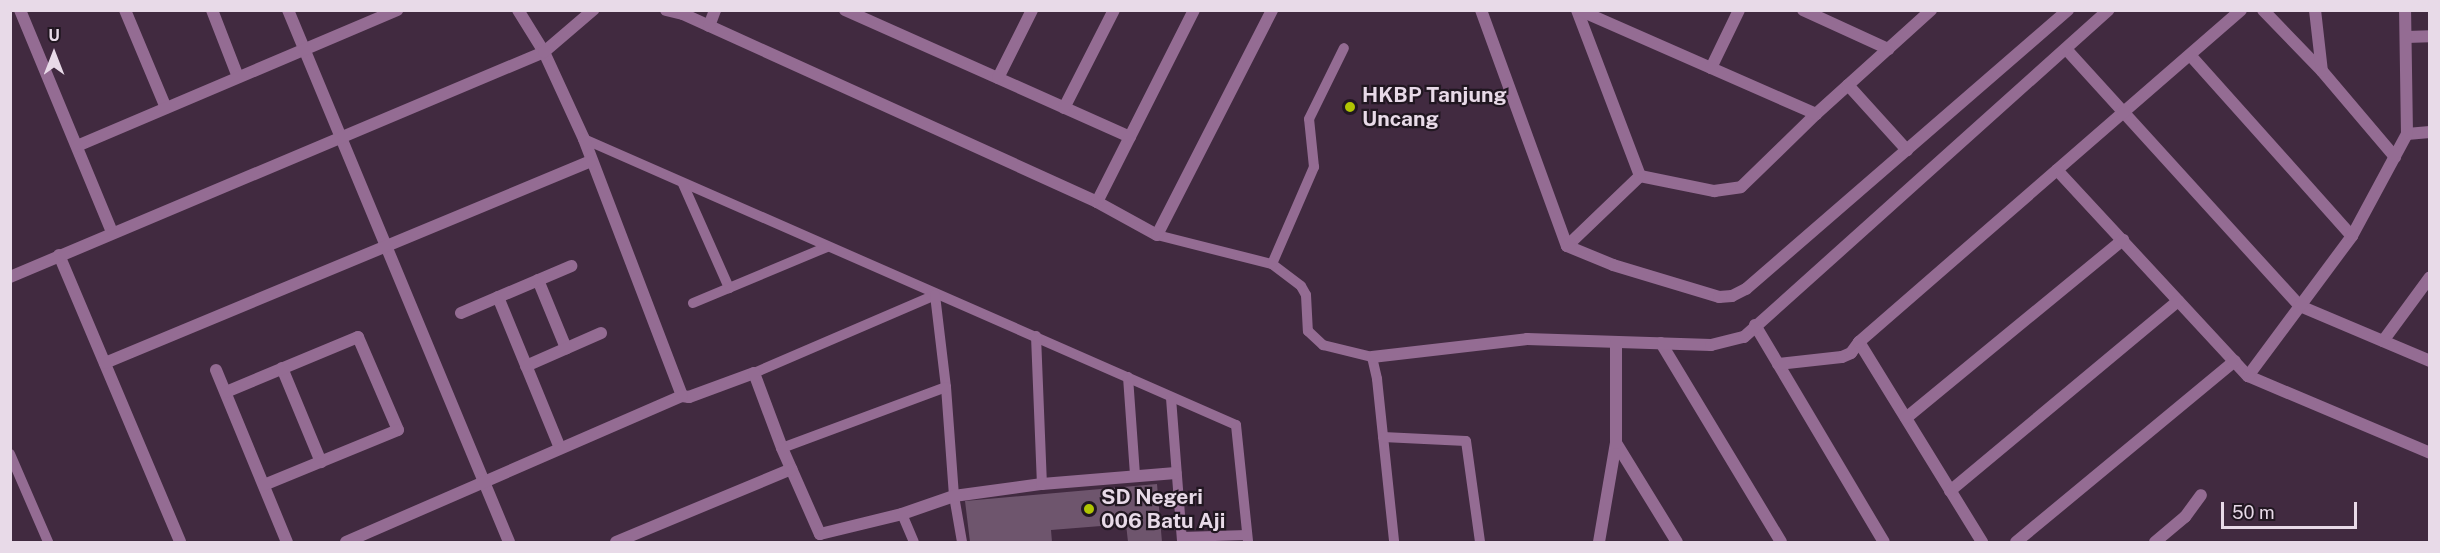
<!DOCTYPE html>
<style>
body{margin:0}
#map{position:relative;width:2440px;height:553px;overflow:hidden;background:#412a40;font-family:"Public Sans",sans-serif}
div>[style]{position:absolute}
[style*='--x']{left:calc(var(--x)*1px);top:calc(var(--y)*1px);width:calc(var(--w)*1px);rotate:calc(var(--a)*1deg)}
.building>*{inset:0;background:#6e556d}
.service>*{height:10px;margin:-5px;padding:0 5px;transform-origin:5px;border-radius:5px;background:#946c93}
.minor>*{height:12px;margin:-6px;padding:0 6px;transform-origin:6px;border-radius:6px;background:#946c93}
.dots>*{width:16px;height:16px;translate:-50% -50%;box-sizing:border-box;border:3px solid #211721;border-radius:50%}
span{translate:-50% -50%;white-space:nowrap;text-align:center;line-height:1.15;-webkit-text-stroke:4.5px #211721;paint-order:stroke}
.poi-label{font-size:21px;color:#e8dae8;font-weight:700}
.left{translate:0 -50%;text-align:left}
.frame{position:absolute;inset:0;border:12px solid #e8dae8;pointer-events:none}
.north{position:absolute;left:24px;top:24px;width:60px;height:60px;-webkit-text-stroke:4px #211721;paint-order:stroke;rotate:0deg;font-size:16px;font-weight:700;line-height:24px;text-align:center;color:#e8dae8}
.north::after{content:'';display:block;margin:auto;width:21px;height:27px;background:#e8dae8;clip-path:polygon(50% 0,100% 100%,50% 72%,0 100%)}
.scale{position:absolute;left:2221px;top:502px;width:136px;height:27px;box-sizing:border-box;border:3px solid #e8dae8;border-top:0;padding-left:8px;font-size:18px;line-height:21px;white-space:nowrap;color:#e8dae8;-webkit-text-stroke:4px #211721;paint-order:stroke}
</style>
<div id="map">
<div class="building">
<div style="clip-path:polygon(1157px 484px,1162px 542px,1128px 542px,1126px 524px,1051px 530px,1052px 542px,970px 542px,965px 501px)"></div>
</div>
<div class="service">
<div style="--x:584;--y:139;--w:712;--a:23.68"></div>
<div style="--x:1236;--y:425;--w:118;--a:84.1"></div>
<div style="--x:683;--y:184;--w:114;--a:66.1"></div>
<div style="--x:1157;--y:235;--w:119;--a:14.2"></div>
<div style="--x:1272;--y:264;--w:36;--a:37"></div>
<div style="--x:1301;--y:286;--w:10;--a:61"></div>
<div style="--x:1306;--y:295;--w:36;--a:87"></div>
<div style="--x:1308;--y:331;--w:21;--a:43"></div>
<div style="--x:1323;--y:345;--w:50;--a:13.8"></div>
<div style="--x:1372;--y:357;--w:23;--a:77"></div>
<div style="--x:1377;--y:379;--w:164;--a:84"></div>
<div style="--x:1272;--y:264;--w:106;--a:-66.6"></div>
<div style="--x:1314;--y:167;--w:48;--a:-95.9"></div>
<div style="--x:1309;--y:119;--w:79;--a:-63.8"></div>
<div style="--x:693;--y:303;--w:145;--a:-22.7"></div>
<div style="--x:1036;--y:336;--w:148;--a:87.7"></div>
<div style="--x:754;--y:373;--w:197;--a:-23.3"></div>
<div style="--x:935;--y:295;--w:93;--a:83.2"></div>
<div style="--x:946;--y:387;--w:109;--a:85.8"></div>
<div style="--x:954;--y:496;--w:47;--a:80.1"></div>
<div style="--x:1128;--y:377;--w:98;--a:85.9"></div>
<div style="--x:1171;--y:398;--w:144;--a:85.6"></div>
<div style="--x:1383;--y:437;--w:83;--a:2.8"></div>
<div style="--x:1466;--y:441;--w:102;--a:82.1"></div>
<div style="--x:782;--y:448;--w:175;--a:-20.4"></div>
<div style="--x:10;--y:454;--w:96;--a:66.6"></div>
<div style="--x:902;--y:514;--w:30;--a:67"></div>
<div style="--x:1182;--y:537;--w:65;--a:-1.8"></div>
</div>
<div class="minor">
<div style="--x:20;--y:10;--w:240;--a:67.5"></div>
<div style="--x:125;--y:10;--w:106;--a:67.3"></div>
<div style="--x:212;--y:10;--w:72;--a:68.8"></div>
<div style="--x:288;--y:10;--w:576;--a:67.44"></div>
<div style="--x:518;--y:10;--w:49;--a:58.2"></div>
<div style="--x:544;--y:52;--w:96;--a:65.3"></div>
<div style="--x:584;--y:139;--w:275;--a:69.1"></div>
<div style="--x:682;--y:396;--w:7;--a:8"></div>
<div style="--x:689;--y:397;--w:69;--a:-20.3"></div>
<div style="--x:754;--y:373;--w:80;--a:69.5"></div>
<div style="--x:782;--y:448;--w:94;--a:66.2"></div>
<div style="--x:820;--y:534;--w:84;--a:-13.7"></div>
<div style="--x:902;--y:514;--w:55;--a:-19.1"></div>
<div style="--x:954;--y:496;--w:89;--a:-7.8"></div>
<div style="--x:1042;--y:484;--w:134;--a:-4.7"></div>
<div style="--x:666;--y:10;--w:17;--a:13"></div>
<div style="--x:683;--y:14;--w:455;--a:24.4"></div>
<div style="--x:1097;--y:202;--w:68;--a:28.8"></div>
<div style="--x:1157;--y:235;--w:253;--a:-62.9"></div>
<div style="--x:845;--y:10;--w:312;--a:24"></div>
<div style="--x:1481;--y:10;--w:251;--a:70"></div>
<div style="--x:1567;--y:246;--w:50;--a:22.4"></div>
<div style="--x:1613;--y:265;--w:111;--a:16.8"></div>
<div style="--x:1719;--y:297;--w:13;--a:-4"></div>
<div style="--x:1732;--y:296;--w:16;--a:-27"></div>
<div style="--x:1746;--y:289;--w:426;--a:-40.9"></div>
<div style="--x:1577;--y:10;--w:178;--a:69.2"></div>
<div style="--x:1640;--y:176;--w:76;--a:11.5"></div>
<div style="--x:1714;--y:191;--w:27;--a:-8"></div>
<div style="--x:1741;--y:187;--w:105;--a:-44.2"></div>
<div style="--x:1816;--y:114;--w:155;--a:-42.1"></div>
<div style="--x:1579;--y:10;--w:259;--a:23.7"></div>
<div style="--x:1803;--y:10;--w:94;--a:24.6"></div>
<div style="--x:2263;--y:10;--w:85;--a:46"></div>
<div style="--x:2322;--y:71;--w:113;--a:49.7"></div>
<div style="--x:2315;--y:10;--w:61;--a:83.5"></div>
<div style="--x:709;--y:26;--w:17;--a:-69"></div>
<div style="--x:2406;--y:37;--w:24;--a:-2"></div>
<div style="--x:2066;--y:49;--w:348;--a:47.7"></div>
<div style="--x:2300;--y:306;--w:141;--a:22.9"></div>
<div style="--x:2190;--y:55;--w:243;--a:48.2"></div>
<div style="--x:1711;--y:68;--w:64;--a:-64.2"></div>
<div style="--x:998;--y:78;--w:76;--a:-63.4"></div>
<div style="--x:1848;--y:85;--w:88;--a:47.8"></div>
<div style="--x:1064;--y:108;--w:110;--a:-63"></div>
<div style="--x:2407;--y:134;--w:23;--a:-5"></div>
<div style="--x:77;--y:146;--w:348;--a:-23"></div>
<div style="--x:2057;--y:170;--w:281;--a:47.2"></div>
<div style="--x:2248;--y:376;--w:198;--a:22.9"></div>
<div style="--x:1097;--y:202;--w:215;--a:-63.2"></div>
<div style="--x:1567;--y:246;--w:101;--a:-43.8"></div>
<div style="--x:59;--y:255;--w:311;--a:67.1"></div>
<div style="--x:10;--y:277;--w:579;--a:-22.85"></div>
<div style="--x:544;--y:52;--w:65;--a:-40.6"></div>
<div style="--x:538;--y:280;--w:74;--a:67.6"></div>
<div style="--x:498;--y:297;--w:163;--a:67.7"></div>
<div style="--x:461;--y:313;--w:120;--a:-23.1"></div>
<div style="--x:1755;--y:325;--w:252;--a:59.3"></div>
<div style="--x:2383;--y:341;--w:79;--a:-53.7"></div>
<div style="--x:1859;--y:342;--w:235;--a:58.4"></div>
<div style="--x:1661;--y:343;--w:232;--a:58.9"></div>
<div style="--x:1372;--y:357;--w:156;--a:-6.6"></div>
<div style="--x:1527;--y:339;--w:184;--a:1.9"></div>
<div style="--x:1711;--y:345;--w:34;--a:-14"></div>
<div style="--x:1744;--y:337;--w:490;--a:-41.9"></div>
<div style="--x:105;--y:363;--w:526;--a:-22.57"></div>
<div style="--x:1778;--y:364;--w:64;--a:-6.2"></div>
<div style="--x:1842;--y:357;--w:10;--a:-24"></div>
<div style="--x:1851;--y:353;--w:14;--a:-54"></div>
<div style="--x:1859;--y:342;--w:506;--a:-40.99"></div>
<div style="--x:526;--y:366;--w:82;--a:-23.7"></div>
<div style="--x:282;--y:368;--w:102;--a:67.5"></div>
<div style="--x:216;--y:370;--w:186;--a:67.6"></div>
<div style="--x:2248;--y:376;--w:174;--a:-53.4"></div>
<div style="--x:2352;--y:236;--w:116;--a:-61.7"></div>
<div style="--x:2407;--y:134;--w:124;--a:-90.9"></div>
<div style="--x:226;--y:392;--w:143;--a:-22.6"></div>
<div style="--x:358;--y:337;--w:101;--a:66.7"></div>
<div style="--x:398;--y:430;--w:145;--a:157.7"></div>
<div style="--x:1906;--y:418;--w:281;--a:-39.4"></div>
<div style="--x:1616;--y:443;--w:116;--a:58.4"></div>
<div style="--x:1950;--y:491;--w:297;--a:-39.8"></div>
<div style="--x:346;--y:542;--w:366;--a:-23.5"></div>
<div style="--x:616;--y:542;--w:190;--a:-22.6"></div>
<div style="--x:1599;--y:542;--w:100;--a:-80.3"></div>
<div style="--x:1616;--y:443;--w:101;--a:-90"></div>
<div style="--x:2016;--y:542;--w:284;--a:-39.6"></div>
<div style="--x:2155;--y:542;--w:39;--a:-40"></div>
<div style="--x:2185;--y:517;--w:27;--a:-54"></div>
</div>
<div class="dots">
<div style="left:1350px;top:107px;background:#b0c503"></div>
<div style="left:1089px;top:509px;background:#b0c503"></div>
</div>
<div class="poi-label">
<span class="left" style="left:1362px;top:107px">HKBP Tanjung<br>Uncang</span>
<span class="left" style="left:1101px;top:509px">SD Negeri<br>006 Batu Aji</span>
</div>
<div class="frame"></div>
<div class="north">U</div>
<div class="scale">50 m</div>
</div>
